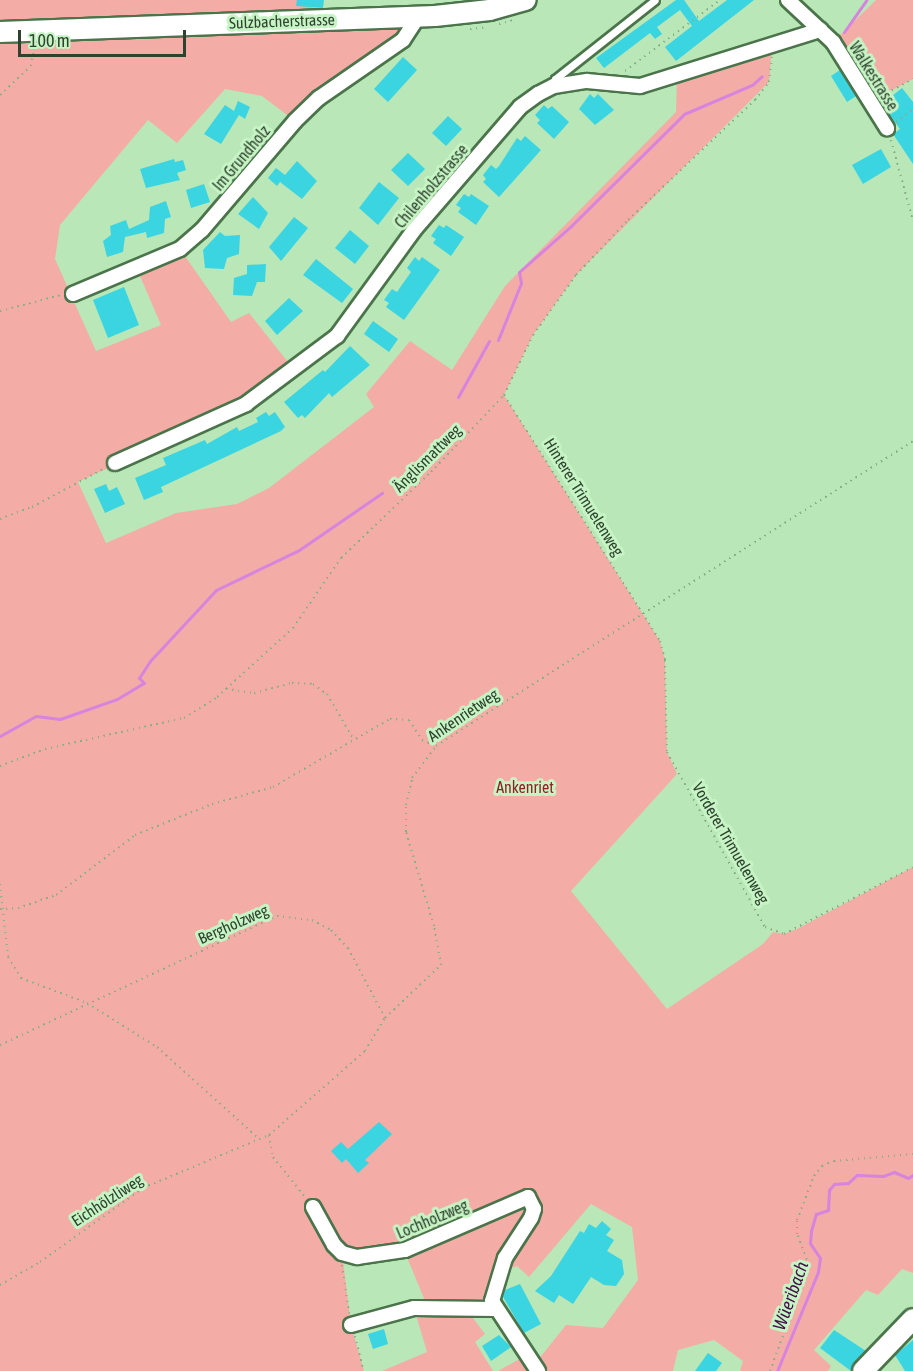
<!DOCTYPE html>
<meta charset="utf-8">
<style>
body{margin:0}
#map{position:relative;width:913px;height:1371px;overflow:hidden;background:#b9e7b8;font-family:"Asap Condensed",sans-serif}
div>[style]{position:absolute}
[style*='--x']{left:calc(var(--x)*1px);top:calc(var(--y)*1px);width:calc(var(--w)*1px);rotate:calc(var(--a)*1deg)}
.green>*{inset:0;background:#f4aca7}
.stream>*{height:3px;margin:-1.5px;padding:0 1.5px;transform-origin:1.5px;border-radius:1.5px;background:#d784de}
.building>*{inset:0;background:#3bd4e1}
.path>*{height:2px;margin-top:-1px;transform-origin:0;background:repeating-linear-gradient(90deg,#88ad88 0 1.5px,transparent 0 6px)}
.roads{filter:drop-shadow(2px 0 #4b744b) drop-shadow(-2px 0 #4b744b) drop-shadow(0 2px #4b744b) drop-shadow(0 -2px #4b744b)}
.lane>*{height:7px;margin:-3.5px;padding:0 3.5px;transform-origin:3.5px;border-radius:3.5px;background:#fff}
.street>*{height:14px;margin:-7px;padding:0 7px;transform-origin:7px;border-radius:7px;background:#fff}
.secondary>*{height:20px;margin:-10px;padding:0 10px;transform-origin:10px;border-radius:10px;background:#fff}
span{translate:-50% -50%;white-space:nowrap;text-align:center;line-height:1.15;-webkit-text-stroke:6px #c6f4c4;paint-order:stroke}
.street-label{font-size:16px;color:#2f422f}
.park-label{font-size:16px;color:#902025}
.water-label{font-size:18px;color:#430f48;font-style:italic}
.scale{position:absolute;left:18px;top:30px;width:168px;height:27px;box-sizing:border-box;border:3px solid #2f422f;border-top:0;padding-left:8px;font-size:18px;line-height:21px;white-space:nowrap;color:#2f422f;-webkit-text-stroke:4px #c6f4c4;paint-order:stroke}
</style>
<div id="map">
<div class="green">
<div style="clip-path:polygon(0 0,313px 0,312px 20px,412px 26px,295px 121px,262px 96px,225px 89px,177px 143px,148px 120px,60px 225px,55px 259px,96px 351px,161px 325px,137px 269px,180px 249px,231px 322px,249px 313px,295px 371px,246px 404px,78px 482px,106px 543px,176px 513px,237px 504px,269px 488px,374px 407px,366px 394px,410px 341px,452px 370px,505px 286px,676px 112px,677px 76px,772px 46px,769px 82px,576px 275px,533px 335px,504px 395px,660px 641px,665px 660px,667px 752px,677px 774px,571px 891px,667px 1009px,763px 944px,773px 932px,784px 934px,797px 929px,913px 867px,913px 1273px,902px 1269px,878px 1295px,866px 1290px,814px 1350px,831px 1366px,828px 1371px,740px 1371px,743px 1361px,714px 1340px,678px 1350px,673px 1371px,498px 1371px,525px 1356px,534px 1365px,566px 1325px,603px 1328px,638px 1280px,632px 1227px,591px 1204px,529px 1277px,517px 1266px,499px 1272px,492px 1301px,467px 1310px,485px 1334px,475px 1342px,493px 1371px,382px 1371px,427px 1352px,414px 1308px,428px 1308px,404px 1250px,342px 1253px,351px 1325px,364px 1371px,0 1371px)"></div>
<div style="clip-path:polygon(876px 0,913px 0,913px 79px,873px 100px,833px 42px)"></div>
</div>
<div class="stream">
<div style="--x:844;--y:32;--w:39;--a:-55"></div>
<div style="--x:498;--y:340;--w:61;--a:-68"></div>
<div style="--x:521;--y:283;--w:11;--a:-100"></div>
<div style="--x:519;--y:272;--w:69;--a:-41.5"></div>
<div style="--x:571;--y:226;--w:159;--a:-44.7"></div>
<div style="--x:684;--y:114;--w:74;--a:-23.1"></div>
<div style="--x:752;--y:85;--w:13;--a:-42"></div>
<div style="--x:458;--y:397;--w:64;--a:-61"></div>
<div style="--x:0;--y:736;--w:41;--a:-29.1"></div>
<div style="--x:36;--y:716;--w:24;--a:7"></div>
<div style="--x:60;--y:719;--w:60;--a:-19.3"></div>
<div style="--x:117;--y:699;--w:31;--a:-31"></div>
<div style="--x:144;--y:683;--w:7;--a:-135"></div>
<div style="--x:139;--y:678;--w:20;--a:-57"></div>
<div style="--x:150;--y:661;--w:97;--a:-47.1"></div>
<div style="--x:216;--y:590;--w:92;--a:-25.7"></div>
<div style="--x:299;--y:550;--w:101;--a:-34.5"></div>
<div style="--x:777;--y:1371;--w:107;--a:-67.5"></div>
<div style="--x:818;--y:1272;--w:14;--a:-82"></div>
<div style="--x:820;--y:1258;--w:18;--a:-124"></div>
<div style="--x:810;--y:1243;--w:12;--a:-85"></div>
<div style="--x:811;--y:1231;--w:18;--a:-74"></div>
<div style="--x:816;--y:1214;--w:13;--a:-18"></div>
<div style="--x:828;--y:1210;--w:20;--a:-87"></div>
<div style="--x:829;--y:1190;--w:8;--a:-50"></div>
<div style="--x:834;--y:1184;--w:14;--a:-4"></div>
<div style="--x:848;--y:1183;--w:12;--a:-42"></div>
<div style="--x:857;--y:1175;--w:26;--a:2"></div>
<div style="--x:883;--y:1176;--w:12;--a:-20"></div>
<div style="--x:894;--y:1172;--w:15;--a:23"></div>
<div style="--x:908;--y:1178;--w:6;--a:-31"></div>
</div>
<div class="building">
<div style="clip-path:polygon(297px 0,324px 0,323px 8px,296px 6px)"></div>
<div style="clip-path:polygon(676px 0,684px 0,699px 21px,727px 0,754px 0,676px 61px,665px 47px,692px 26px,680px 10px,657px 27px,662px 34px,655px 39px,650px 33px,604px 68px,596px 58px)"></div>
<div style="clip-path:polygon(403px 57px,417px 70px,388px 102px,374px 89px)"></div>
<div style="clip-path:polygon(840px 70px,856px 96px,847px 102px,831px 76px)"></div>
<div style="clip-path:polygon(902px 88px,913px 102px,913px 164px,893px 134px,900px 129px,882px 104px)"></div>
<div style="clip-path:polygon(590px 94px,594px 98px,598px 94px,614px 110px,595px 125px,579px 109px)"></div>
<div style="clip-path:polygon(238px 101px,250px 107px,245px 119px,239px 115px,221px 144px,204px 134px,225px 105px,234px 111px)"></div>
<div style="clip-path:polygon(544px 105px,548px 109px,552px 106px,569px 122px,554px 139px,537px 123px,540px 120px,535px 115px)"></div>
<div style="clip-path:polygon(448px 116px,462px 129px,446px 146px,432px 133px)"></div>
<div style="clip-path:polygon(525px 136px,541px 150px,499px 197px,483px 182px,486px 179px,483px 175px,491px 165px,496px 169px,499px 166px,517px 138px,521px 141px)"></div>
<div style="clip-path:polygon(881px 149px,891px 167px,863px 184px,852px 165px)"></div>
<div style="clip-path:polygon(408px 153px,425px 169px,408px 186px,391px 170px)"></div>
<div style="clip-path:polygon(174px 159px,175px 162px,183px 160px,186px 170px,177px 173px,180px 180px,146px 188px,140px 169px)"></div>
<div style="clip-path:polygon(297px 161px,317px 181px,302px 199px,280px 182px,277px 186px,268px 178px,276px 168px,285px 175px)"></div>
<div style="clip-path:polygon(379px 182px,399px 198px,378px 225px,359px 208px)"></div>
<div style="clip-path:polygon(204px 184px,210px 202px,191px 208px,186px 190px)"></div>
<div style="clip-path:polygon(464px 194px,469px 197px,471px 194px,489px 206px,476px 225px,458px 212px,461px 208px,456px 205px)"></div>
<div style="clip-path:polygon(253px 197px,268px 213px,259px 229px,238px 214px)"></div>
<div style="clip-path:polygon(166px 201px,171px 217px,165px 219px,164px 233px,147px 238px,146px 232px,125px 237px,123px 252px,107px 257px,103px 241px,111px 235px,110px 226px,126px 220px,129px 229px,149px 220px,150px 207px)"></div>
<div style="clip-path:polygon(294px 217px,308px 228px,281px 261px,269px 247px)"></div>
<div style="clip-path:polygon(439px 225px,444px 228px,446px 225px,464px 237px,451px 256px,433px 243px,436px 239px,431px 236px)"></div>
<div style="clip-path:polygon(350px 230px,369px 246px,355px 264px,335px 248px)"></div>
<div style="clip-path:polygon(220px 232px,225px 236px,240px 235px,239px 254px,227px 258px,224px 269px,205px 268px,203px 250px)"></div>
<div style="clip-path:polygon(415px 257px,419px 261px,422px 257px,440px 270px,404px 320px,386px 307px,389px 303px,384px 300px,392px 289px,397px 292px,399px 289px,411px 272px,407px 268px)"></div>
<div style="clip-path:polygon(316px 259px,353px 289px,342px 303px,303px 275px)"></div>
<div style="clip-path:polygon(266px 264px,265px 282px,257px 282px,252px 296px,233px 295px,234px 278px,247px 274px,247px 265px)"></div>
<div style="clip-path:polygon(124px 287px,139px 325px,108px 338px,93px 300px)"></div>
<div style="clip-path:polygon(289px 298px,303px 311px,277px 335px,265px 321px)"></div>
<div style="clip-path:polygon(373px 321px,398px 339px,389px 352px,364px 334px)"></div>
<div style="clip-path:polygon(350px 346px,370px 365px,332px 397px,329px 393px,305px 418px,302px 415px,298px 418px,284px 402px,323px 370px,325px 372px)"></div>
<div style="clip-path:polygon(266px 412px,269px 416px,275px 412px,285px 427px,281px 431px,161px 487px,163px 492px,144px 500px,135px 478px,166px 465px,163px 458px,205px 440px,207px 444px,237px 427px,239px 431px,258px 422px,256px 418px)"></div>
<div style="clip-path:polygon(106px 484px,109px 491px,117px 487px,125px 504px,105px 513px,94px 489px)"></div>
<div style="clip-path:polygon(379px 1122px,392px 1134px,365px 1160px,369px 1163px,358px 1173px,346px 1159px,342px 1163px,331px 1151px,341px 1142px,348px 1149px)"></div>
<div style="clip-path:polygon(602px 1221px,611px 1229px,606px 1235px,614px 1240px,607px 1251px,622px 1260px,624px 1274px,616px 1286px,604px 1285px,591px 1277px,573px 1304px,559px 1295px,554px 1303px,535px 1291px,551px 1276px,580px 1231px,584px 1233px,589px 1224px,596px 1228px)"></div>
<div style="clip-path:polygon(520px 1284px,541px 1324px,524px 1333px,503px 1297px,505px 1290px)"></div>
<div style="clip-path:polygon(384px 1329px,388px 1344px,373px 1349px,368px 1334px)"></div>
<div style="clip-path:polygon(834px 1330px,866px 1351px,851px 1371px,820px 1348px)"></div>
<div style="clip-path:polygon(499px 1335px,511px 1347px,491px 1361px,482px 1346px)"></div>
<div style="clip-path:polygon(913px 1340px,913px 1371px,905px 1371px,895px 1355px)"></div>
<div style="clip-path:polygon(708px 1353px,722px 1363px,716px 1371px,695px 1371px)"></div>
</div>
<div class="path">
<div style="--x:499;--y:24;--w:16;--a:-15"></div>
<div style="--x:470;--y:29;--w:18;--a:-6"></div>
<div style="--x:625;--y:71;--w:119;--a:-36.8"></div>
<div style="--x:0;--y:95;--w:42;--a:-43.1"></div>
<div style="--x:31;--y:66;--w:21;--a:-79"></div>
<div style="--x:881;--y:96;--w:36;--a:-28"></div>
<div style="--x:896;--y:122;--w:21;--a:-37"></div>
<div style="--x:891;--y:140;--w:84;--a:74.8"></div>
<div style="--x:0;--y:311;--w:63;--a:-14.7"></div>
<div style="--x:504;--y:395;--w:291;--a:57.6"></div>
<div style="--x:660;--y:641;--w:20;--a:75"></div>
<div style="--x:665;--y:660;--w:92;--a:88.8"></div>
<div style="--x:667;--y:752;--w:201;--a:60.8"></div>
<div style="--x:765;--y:927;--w:20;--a:20"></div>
<div style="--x:784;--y:934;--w:145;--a:-27.4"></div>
<div style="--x:0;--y:519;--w:34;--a:-21"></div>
<div style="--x:32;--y:507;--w:83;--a:-28.1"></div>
<div style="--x:226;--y:689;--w:28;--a:8"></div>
<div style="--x:254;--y:693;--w:39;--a:-15"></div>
<div style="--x:292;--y:683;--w:21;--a:3"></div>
<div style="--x:313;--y:684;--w:17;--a:36"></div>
<div style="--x:327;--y:694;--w:53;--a:59.6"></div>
<div style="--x:0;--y:766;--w:48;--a:-20.7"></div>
<div style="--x:45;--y:749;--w:142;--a:-12.6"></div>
<div style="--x:184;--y:718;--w:39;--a:-32"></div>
<div style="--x:217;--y:697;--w:103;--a:-42.2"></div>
<div style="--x:293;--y:628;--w:85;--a:-55.6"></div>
<div style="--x:341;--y:558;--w:124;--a:-43.7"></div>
<div style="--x:431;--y:472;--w:106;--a:-46.5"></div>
<div style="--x:504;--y:395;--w:67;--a:-64.2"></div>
<div style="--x:533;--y:335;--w:74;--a:-54.4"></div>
<div style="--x:576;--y:275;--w:76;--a:-46.6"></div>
<div style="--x:628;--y:220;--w:175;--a:-43.4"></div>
<div style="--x:755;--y:100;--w:23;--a:-52"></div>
<div style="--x:769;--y:82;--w:25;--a:-83"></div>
<div style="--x:0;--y:884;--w:73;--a:83.7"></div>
<div style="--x:8;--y:957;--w:25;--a:58"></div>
<div style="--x:21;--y:978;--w:71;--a:20.7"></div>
<div style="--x:87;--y:1003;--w:83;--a:32.2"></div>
<div style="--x:157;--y:1047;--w:137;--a:42"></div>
<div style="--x:0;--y:909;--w:18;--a:-3"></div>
<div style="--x:18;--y:908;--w:40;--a:-18.9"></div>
<div style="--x:56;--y:895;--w:99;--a:-37.2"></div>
<div style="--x:135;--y:835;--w:83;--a:-21.9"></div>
<div style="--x:212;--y:804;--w:63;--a:-15.6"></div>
<div style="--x:273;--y:787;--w:135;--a:-30.2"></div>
<div style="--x:390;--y:719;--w:19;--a:3"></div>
<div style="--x:409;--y:720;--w:24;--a:57"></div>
<div style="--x:422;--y:740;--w:15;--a:23"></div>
<div style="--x:0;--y:1045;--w:306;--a:-25"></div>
<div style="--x:277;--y:916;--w:35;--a:7"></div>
<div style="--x:312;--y:920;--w:21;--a:28"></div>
<div style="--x:331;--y:930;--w:25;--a:47"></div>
<div style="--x:348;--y:948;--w:79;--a:62.1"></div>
<div style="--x:269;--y:1135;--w:22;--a:80"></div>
<div style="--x:273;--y:1157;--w:53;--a:51.2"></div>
<div style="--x:342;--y:1265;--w:49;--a:81.7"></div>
<div style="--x:0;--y:1285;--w:46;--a:-29.9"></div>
<div style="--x:40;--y:1262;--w:127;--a:-35.7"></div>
<div style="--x:143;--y:1188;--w:137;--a:-22.8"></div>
<div style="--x:269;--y:1135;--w:128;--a:-41.2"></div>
<div style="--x:365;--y:1051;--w:39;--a:-59"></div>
<div style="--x:385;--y:1018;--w:77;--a:-43.4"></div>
<div style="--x:441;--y:965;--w:40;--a:-100"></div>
<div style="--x:434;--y:926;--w:98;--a:-106.6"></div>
<div style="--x:406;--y:832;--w:27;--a:-90"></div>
<div style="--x:406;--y:805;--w:28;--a:-77"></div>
<div style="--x:412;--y:778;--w:40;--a:-53"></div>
<div style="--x:436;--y:746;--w:566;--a:-32.6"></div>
<div style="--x:355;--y:1336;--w:36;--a:76"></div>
<div style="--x:770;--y:1371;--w:113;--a:-69.8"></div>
<div style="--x:809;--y:1265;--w:33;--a:-111"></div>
<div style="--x:797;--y:1234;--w:14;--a:-90"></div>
<div style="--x:797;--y:1220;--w:47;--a:-68.9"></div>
<div style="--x:814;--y:1176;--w:13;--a:-51"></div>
<div style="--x:822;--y:1166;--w:13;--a:-23"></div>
<div style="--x:834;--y:1161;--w:79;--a:-5.1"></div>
</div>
<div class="roads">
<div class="lane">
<div style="--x:554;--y:86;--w:7;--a:-82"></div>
<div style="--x:555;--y:79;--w:127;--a:-38.3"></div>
</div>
<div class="street">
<div style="--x:788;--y:0;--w:62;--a:43"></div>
<div style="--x:833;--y:42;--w:102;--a:57.9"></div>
<div style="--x:73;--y:294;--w:116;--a:-22.8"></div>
<div style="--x:180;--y:249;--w:29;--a:-41"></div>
<div style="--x:202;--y:230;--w:143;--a:-49.5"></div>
<div style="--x:295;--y:121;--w:33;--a:-44"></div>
<div style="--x:319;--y:98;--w:102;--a:-34.6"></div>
<div style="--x:403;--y:40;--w:27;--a:-57"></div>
<div style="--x:115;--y:463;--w:144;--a:-24.2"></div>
<div style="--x:246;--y:404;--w:114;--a:-36.8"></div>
<div style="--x:337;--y:336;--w:131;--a:-54"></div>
<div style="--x:414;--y:230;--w:162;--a:-49.2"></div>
<div style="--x:520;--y:107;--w:22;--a:-36"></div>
<div style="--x:538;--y:94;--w:18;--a:-27"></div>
<div style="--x:554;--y:86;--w:33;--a:-9"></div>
<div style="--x:587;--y:81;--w:53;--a:5.4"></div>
<div style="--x:640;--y:86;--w:189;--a:-17.3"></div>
<div style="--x:313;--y:1207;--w:43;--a:61.1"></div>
<div style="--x:334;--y:1245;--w:11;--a:45"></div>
<div style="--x:342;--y:1253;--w:16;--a:15"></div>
<div style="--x:357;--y:1257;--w:49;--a:-8.3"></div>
<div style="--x:405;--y:1250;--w:134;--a:-23.3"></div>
<div style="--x:528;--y:1197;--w:13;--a:63"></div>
<div style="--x:534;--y:1209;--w:9;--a:108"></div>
<div style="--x:531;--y:1218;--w:48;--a:123"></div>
<div style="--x:505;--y:1258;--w:45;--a:106.8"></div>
<div style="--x:492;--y:1301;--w:84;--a:56.7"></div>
<div style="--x:351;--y:1325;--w:65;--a:-15.1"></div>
<div style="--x:414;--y:1308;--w:80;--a:0.7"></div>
</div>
<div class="secondary">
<div style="--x:0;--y:32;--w:435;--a:-2.1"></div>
<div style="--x:435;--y:16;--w:55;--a:-6.2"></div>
<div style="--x:490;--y:10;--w:37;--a:-16"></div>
<div style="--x:863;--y:1371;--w:72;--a:-46.1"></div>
</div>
</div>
<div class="street-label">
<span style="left:282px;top:21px;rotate:-2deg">Sulzbacherstrasse</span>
<span style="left:874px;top:76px;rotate:58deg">Walkestrasse</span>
<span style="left:241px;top:158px;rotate:-50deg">Im Grundholz</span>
<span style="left:431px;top:186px;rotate:-50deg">Chilenholzstrasse</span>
<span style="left:427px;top:458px;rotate:-45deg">Änglismattweg</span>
<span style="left:584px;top:497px;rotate:58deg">Hinterer Trimuelenweg</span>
<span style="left:463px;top:715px;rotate:-34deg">Ankenrietweg</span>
<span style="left:731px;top:843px;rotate:60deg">Vorderer Trimuelenweg</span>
<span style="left:233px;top:924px;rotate:-24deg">Bergholzweg</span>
<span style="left:107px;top:1200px;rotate:-33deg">Eichhölzliweg</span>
<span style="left:432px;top:1219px;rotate:-23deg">Lochholzweg</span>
</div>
<div class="park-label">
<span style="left:525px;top:787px">Ankenriet</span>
</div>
<div class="water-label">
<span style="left:791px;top:1296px;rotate:-70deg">Wüeribach</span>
</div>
<div class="scale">100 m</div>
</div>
